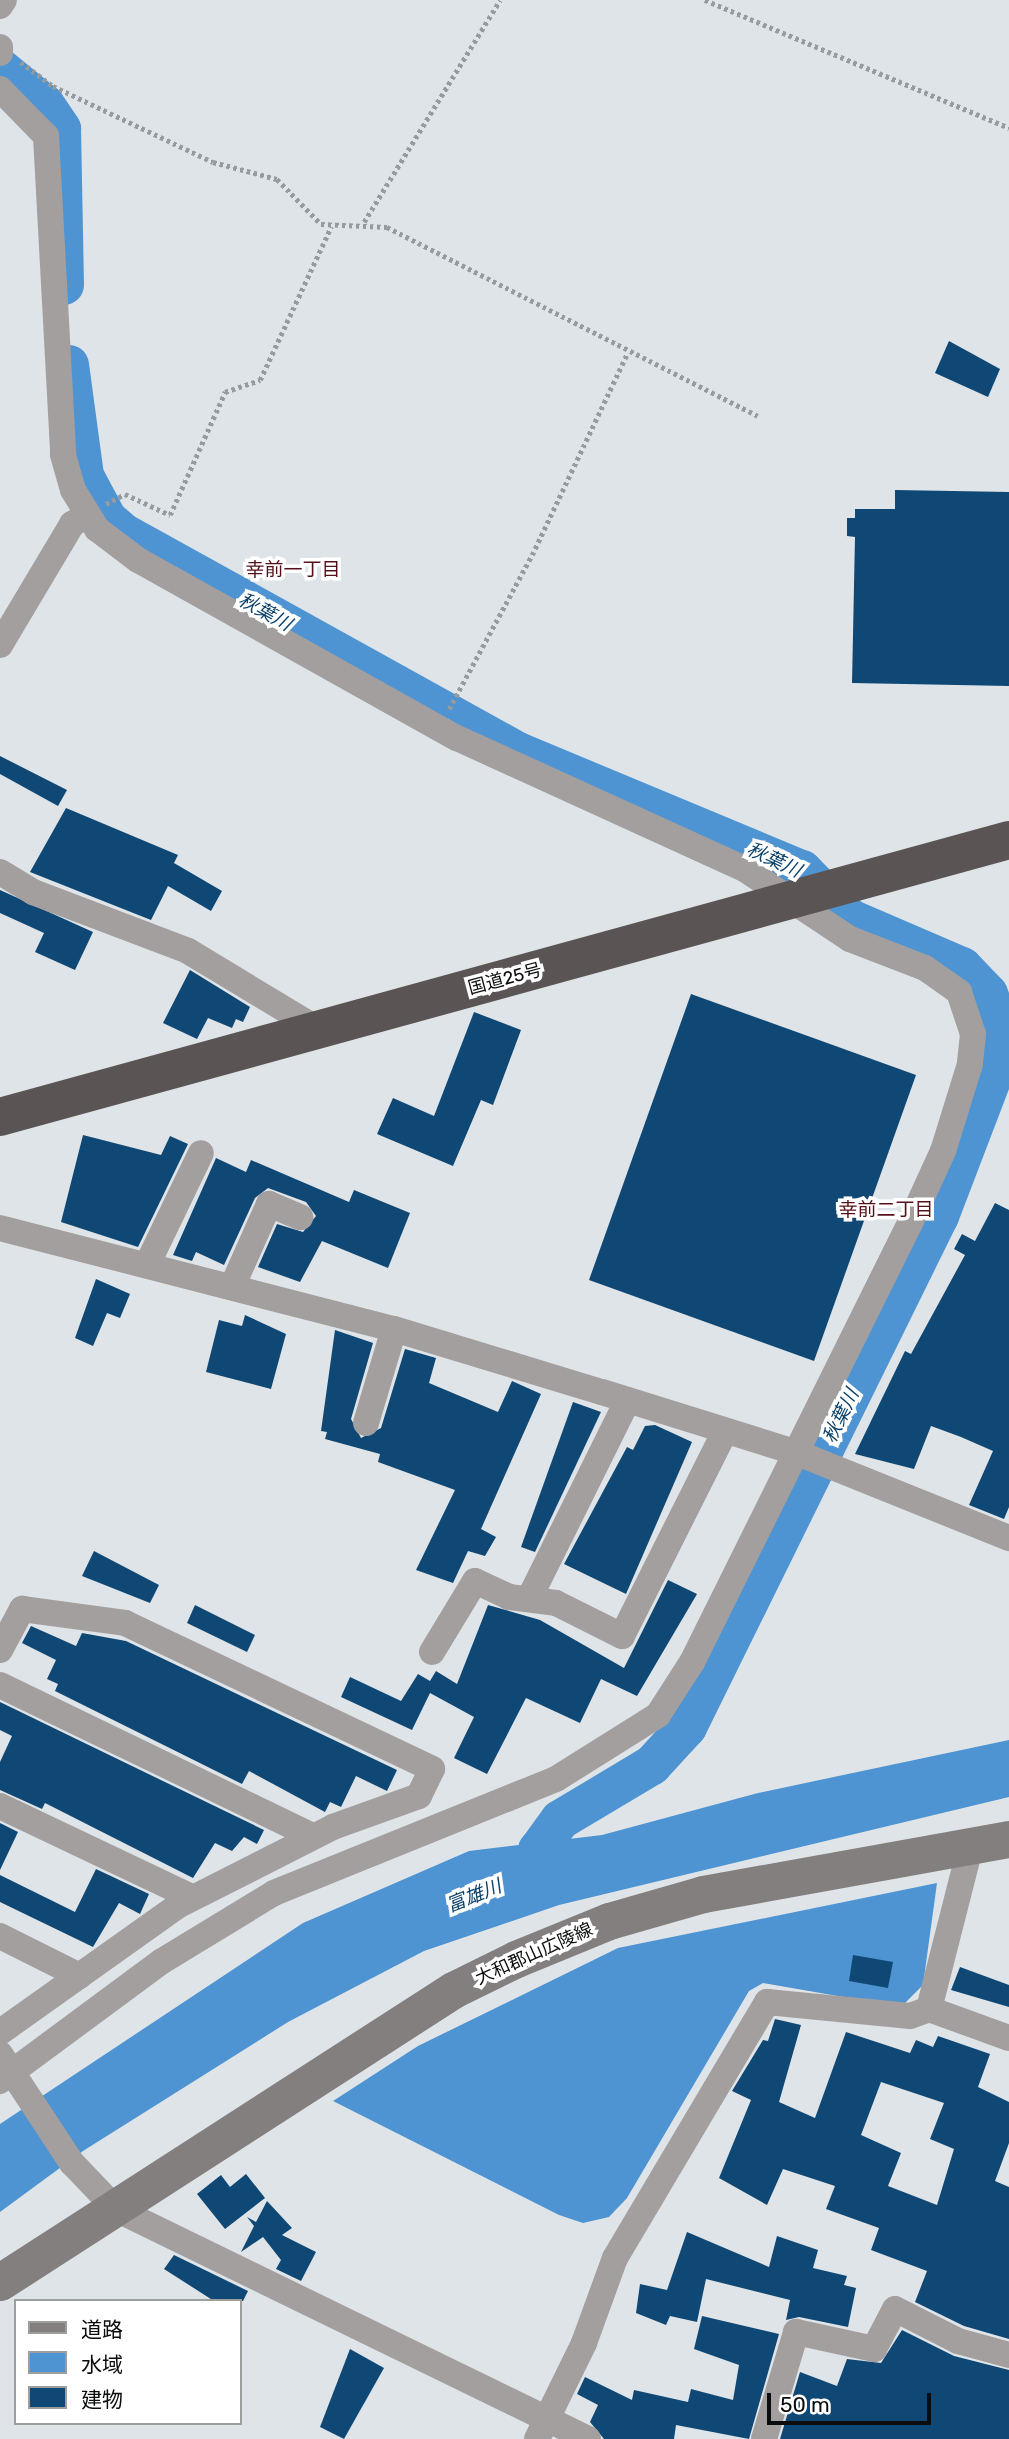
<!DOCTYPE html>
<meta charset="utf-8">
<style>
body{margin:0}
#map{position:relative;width:1009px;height:2439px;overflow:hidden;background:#dfe4e8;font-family:Rubik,"Noto Sans JP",sans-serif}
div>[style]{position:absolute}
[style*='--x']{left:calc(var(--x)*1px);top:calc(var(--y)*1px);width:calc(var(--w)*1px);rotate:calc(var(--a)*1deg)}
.water>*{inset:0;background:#4e94d2}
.river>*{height:40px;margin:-20px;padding:0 20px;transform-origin:20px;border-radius:20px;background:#4e94d2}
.building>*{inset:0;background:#104875}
.path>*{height:4.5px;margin-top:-2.25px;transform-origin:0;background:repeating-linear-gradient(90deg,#979b9e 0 3.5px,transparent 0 7px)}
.street>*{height:26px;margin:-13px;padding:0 13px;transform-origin:13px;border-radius:13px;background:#a39f9f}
.secondary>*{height:37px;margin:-18.5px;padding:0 18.5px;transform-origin:18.5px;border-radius:18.5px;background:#847f7f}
.highway>*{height:38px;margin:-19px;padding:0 19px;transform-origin:19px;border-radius:19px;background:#5a5454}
span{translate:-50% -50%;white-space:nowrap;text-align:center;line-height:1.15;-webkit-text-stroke:7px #fff;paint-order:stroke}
.street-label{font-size:18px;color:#0a0c0d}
.neighbourhood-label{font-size:19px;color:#551019}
.water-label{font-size:19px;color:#0c416a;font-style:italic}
.legend{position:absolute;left:14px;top:2299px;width:228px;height:126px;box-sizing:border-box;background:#fff;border:2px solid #9d9e9e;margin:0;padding:9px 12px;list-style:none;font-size:21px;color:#0a0c0d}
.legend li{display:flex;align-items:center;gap:14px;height:35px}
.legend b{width:35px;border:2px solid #9d9e9e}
.scale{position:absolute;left:767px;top:2393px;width:164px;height:32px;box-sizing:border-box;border:4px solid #0a0c0d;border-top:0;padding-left:9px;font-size:21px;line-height:24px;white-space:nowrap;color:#0a0c0d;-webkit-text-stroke:5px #fff;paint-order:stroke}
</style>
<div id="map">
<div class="water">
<div style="clip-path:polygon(1009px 1740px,1009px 1797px,559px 1905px,424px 1951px,288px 2022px,83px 2151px,0 2212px,0 2124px,303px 1923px,469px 1851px,602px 1835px,758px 1793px)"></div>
<div style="clip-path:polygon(937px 1883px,923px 1985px,901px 2007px,763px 1983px,749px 1991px,627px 2198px,609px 2217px,583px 2223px,559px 2215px,333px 2101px,418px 2046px,618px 1948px)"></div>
</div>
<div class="river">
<div style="--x:0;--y:68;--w:58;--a:39.4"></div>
<div style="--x:45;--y:105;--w:29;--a:56"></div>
<div style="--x:61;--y:129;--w:156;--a:88.9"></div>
<div style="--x:69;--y:365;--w:112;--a:82.3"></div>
<div style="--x:84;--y:476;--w:49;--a:61.9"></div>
<div style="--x:107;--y:519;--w:21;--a:41"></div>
<div style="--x:123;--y:533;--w:452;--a:29"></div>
<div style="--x:518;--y:752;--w:308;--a:22.6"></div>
<div style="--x:802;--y:870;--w:69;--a:45.6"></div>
<div style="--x:850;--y:919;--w:122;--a:23.2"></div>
<div style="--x:962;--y:967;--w:37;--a:46"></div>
<div style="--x:988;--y:994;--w:26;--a:69"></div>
<div style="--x:997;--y:1018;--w:49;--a:91.2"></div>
<div style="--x:996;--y:1067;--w:160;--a:110.9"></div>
<div style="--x:939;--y:1216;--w:570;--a:116.25"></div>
<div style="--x:687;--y:1727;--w:52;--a:132.6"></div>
<div style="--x:652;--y:1765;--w:107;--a:149.1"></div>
<div style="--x:560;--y:1820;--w:37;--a:126"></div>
<div style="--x:538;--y:1850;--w:20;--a:90"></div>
</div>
<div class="building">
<div style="clip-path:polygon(949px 341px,1000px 369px,988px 397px,935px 373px)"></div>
<div style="clip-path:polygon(895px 490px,1009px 492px,1009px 686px,852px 683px,855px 537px,847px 536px,847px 518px,855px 518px,855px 509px,895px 509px)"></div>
<div style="clip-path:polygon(0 756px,67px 790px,58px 806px,0 774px)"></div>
<div style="clip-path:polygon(66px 808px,178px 855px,174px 863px,222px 891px,211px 911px,168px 886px,151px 920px,30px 872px)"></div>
<div style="clip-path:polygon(0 890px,93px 932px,75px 970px,35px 952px,44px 933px,0 913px)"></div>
<div style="clip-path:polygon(190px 970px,250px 1007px,243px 1022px,236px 1019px,232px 1028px,208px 1018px,197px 1039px,163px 1023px)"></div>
<div style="clip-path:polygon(691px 994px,916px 1075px,814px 1361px,589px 1280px)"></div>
<div style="clip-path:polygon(474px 1012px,521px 1030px,493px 1105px,481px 1100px,453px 1166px,377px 1134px,393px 1098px,434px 1116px)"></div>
<div style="clip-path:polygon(83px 1135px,161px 1155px,170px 1136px,188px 1144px,138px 1247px,61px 1222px)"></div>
<div style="clip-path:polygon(216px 1158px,246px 1172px,251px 1160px,349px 1202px,354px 1190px,410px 1213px,388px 1268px,322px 1241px,300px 1282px,258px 1267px,277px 1224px,303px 1232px,316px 1216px,306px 1202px,268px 1188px,255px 1198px,224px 1265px,196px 1252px,192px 1261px,173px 1255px)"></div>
<div style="clip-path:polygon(995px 1203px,1009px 1210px,1009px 1507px,1004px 1519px,969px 1505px,993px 1451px,961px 1437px,931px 1426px,914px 1469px,855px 1454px,905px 1351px,911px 1354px,965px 1255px,954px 1249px,962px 1234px,975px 1241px)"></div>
<div style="clip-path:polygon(96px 1279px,130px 1294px,120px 1318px,107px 1313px,93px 1346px,75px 1338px)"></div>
<div style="clip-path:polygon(245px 1315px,286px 1334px,271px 1389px,206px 1372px,219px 1320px,242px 1326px)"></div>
<div style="clip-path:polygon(335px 1330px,373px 1343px,351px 1419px,361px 1438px,381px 1428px,405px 1349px,436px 1358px,429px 1383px,498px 1412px,512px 1381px,541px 1394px,481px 1529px,496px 1537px,485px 1556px,468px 1551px,453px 1583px,416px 1570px,455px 1490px,378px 1462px,380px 1454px,325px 1439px,327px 1432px,321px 1431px)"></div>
<div style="clip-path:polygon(573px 1402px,601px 1412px,535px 1552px,521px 1547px)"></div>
<div style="clip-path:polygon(655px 1425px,692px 1442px,626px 1594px,564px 1564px,627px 1447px,633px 1450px,645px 1426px)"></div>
<div style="clip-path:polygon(94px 1551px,159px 1585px,150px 1603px,82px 1576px)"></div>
<div style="clip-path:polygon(668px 1580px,697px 1594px,637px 1696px,601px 1679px,580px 1723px,526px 1698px,487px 1774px,454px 1758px,474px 1717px,430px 1693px,412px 1730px,341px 1697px,350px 1677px,401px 1701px,418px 1674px,430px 1681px,436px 1671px,457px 1684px,488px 1605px,540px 1620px,624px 1668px)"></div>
<div style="clip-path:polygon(195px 1605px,255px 1635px,247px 1652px,187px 1623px)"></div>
<div style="clip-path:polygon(31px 1626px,76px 1646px,82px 1633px,126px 1641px,397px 1770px,387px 1791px,356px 1776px,341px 1807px,330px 1802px,325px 1812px,249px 1771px,242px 1784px,55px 1691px,58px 1684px,47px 1679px,56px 1660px,22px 1643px)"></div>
<div style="clip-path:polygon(0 1702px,264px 1830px,257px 1844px,244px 1837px,232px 1851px,215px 1843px,193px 1878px,45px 1803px,42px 1809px,0 1790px,0 1762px,12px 1736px,0 1730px)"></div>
<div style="clip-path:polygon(0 1823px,18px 1832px,0 1870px)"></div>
<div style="clip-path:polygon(96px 1869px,149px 1894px,140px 1914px,119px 1903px,93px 1947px,0 1902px,0 1875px,75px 1912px)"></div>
<div style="clip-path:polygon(853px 1955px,893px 1962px,888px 1988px,849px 1981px)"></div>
<div style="clip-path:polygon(960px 1967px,1009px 1985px,1009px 2007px,951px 1990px)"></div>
<div style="clip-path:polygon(evenodd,775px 2019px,801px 2025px,779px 2102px,815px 2118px,846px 2032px,910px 2053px,916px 2040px,933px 2047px,938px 2036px,990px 2054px,978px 2087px,1009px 2102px,1009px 2143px,995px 2181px,1009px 2187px,1009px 2339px,964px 2326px,915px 2302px,927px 2271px,871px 2250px,879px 2228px,826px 2209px,835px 2186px,783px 2169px,767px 2205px,719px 2178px,751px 2100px,732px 2091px,763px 2040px,768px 2041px,775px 2019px,881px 2082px,944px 2103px,930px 2139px,954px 2149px,937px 2205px,888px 2186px,901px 2153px,861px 2135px,881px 2082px)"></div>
<div style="clip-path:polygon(246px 2174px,265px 2198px,225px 2229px,197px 2194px,221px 2175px,230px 2187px)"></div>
<div style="clip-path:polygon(267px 2201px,292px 2228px,282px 2235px,316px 2252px,301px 2281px,276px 2269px,281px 2260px,263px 2237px,241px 2252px,254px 2226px,247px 2217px,256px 2222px)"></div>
<div style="clip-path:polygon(687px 2232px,769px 2267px,777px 2236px,818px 2250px,813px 2268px,847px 2276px,844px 2285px,856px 2288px,848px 2327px,799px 2317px,786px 2320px,790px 2300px,706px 2279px,697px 2322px,670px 2316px,666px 2325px,636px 2313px,640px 2284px,667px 2290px)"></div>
<div style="clip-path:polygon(174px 2255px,248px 2291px,243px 2301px,214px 2301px,164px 2269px)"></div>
<div style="clip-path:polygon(702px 2316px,779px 2334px,749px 2439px,676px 2425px,674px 2439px,604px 2439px,590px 2422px,598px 2405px,577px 2394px,585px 2377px,632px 2400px,634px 2390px,688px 2402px,691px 2389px,733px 2400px,739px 2365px,694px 2349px)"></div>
<div style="clip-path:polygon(902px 2330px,954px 2356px,1009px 2370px,1009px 2439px,780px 2439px,800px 2372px,837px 2386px,847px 2359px,881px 2363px)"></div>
<div style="clip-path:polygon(350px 2349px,384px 2368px,344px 2439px,320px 2427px)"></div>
</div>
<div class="path">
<div style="--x:705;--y:0;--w:330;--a:22.8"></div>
<div style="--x:21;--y:62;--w:40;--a:37"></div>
<div style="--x:53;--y:86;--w:177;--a:25.4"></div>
<div style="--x:213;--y:162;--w:66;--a:14.9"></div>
<div style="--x:277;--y:179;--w:63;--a:45.6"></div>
<div style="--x:321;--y:224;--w:66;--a:2.6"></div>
<div style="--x:387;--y:227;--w:416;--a:27"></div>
<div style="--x:364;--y:222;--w:260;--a:-58.5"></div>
<div style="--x:106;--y:504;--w:21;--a:-28"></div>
<div style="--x:125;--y:494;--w:50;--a:25"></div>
<div style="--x:170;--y:515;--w:135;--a:-65.9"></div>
<div style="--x:225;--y:392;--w:37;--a:-19"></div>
<div style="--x:260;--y:380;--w:169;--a:-65.1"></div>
<div style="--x:449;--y:709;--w:175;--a:-61.7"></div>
<div style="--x:532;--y:555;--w:222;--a:-64.7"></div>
</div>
<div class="street">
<div style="--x:0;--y:6;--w:7;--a:-56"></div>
<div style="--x:0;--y:47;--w:6;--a:90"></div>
<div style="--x:0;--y:89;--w:66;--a:45.6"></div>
<div style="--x:46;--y:136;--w:319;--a:86.9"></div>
<div style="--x:63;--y:455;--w:36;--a:74"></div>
<div style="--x:73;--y:490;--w:46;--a:58.4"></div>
<div style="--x:97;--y:529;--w:51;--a:37.1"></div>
<div style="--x:138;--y:560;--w:365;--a:29.2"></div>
<div style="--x:457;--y:738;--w:318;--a:24.5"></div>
<div style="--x:746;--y:870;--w:125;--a:33.6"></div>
<div style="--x:850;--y:939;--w:80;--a:21.1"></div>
<div style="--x:925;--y:968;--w:42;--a:35.2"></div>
<div style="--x:959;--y:992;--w:44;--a:71.6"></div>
<div style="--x:973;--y:1034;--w:30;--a:96"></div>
<div style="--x:970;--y:1064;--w:91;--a:107.2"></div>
<div style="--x:943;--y:1151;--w:77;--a:114.6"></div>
<div style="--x:911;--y:1221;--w:492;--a:116.4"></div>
<div style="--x:692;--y:1662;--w:63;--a:122.7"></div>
<div style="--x:658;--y:1715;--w:120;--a:147.9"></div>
<div style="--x:556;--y:1779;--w:304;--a:158"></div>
<div style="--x:274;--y:1893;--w:131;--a:148.7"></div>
<div style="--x:162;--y:1961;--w:202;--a:143.5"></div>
<div style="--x:0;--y:645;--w:141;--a:-59.2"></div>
<div style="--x:72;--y:524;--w:16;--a:-30"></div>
<div style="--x:0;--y:872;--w:39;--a:31"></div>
<div style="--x:33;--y:892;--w:166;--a:20.8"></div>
<div style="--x:188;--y:951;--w:153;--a:31.1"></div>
<div style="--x:0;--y:1228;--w:407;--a:14.4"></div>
<div style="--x:394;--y:1329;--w:217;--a:16.9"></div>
<div style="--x:602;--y:1392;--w:202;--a:17.3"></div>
<div style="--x:795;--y:1452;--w:231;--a:21.9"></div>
<div style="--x:147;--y:1265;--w:124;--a:-64.3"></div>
<div style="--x:232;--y:1287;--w:91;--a:-66"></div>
<div style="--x:269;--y:1204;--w:34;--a:23"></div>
<div style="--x:366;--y:1423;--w:98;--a:-73.4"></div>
<div style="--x:529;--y:1599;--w:222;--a:-63.6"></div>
<div style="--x:0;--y:1650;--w:47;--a:-61.8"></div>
<div style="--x:22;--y:1609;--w:104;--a:7.7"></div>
<div style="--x:125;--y:1623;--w:340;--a:25.4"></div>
<div style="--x:432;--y:1769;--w:30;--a:116"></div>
<div style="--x:419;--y:1796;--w:91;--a:160.2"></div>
<div style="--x:333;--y:1827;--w:173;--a:153.1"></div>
<div style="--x:179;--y:1905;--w:219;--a:144.6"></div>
<div style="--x:432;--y:1652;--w:83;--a:-58.8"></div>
<div style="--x:475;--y:1581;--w:38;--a:25"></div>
<div style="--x:509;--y:1597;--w:47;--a:7.3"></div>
<div style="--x:556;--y:1603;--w:74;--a:26.6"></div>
<div style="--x:622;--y:1636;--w:229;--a:-63.3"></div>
<div style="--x:0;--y:1685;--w:348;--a:25.8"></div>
<div style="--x:0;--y:1806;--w:212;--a:25.4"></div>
<div style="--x:0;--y:1936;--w:89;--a:26.6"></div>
<div style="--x:929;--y:2009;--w:170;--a:-75.7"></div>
<div style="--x:0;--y:2054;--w:131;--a:56.6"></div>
<div style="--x:72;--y:2163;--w:64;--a:46.3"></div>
<div style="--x:116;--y:2209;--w:525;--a:25.98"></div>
<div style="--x:537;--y:2439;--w:107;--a:-63.9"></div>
<div style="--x:584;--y:2343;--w:90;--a:-70"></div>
<div style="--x:615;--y:2258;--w:298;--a:-59.3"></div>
<div style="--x:767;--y:2002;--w:144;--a:5.6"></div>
<div style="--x:910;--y:2016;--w:20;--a:-20"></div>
<div style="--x:929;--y:2009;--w:85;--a:19.9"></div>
<div style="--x:764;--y:2439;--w:112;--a:-73.3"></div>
<div style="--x:796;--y:2332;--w:80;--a:12.3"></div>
<div style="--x:874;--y:2349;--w:45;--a:-62.3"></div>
<div style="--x:895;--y:2309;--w:71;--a:26.9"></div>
<div style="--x:958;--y:2341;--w:53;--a:15.4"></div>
</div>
<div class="secondary">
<div style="--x:0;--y:2282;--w:539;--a:-32.81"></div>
<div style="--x:453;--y:1990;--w:70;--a:-26.2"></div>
<div style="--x:516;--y:1959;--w:100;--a:-22.2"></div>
<div style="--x:609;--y:1921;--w:98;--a:-16"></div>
<div style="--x:703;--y:1894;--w:311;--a:-10.2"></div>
</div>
<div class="highway">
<div style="--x:0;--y:1117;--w:1046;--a:-15.35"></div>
</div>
<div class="street-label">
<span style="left:505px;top:979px;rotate:-15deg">国道25号</span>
<span style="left:534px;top:1954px;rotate:-24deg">大和郡山広陵線</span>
</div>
<div class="neighbourhood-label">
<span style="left:293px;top:570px">幸前一丁目</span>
<span style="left:886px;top:1210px">幸前二丁目</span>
</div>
<div class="water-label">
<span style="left:265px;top:612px;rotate:29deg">秋葉川</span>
<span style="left:774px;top:860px;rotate:25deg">秋葉川</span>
<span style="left:841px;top:1416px;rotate:-64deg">秋葉川</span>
<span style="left:474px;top:1896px;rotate:-22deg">富雄川</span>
</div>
<ul class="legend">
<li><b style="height:9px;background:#847f7f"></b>道路</li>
<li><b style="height:19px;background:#4e94d2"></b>水域</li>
<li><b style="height:19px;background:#104875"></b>建物</li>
</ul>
<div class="scale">50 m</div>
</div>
